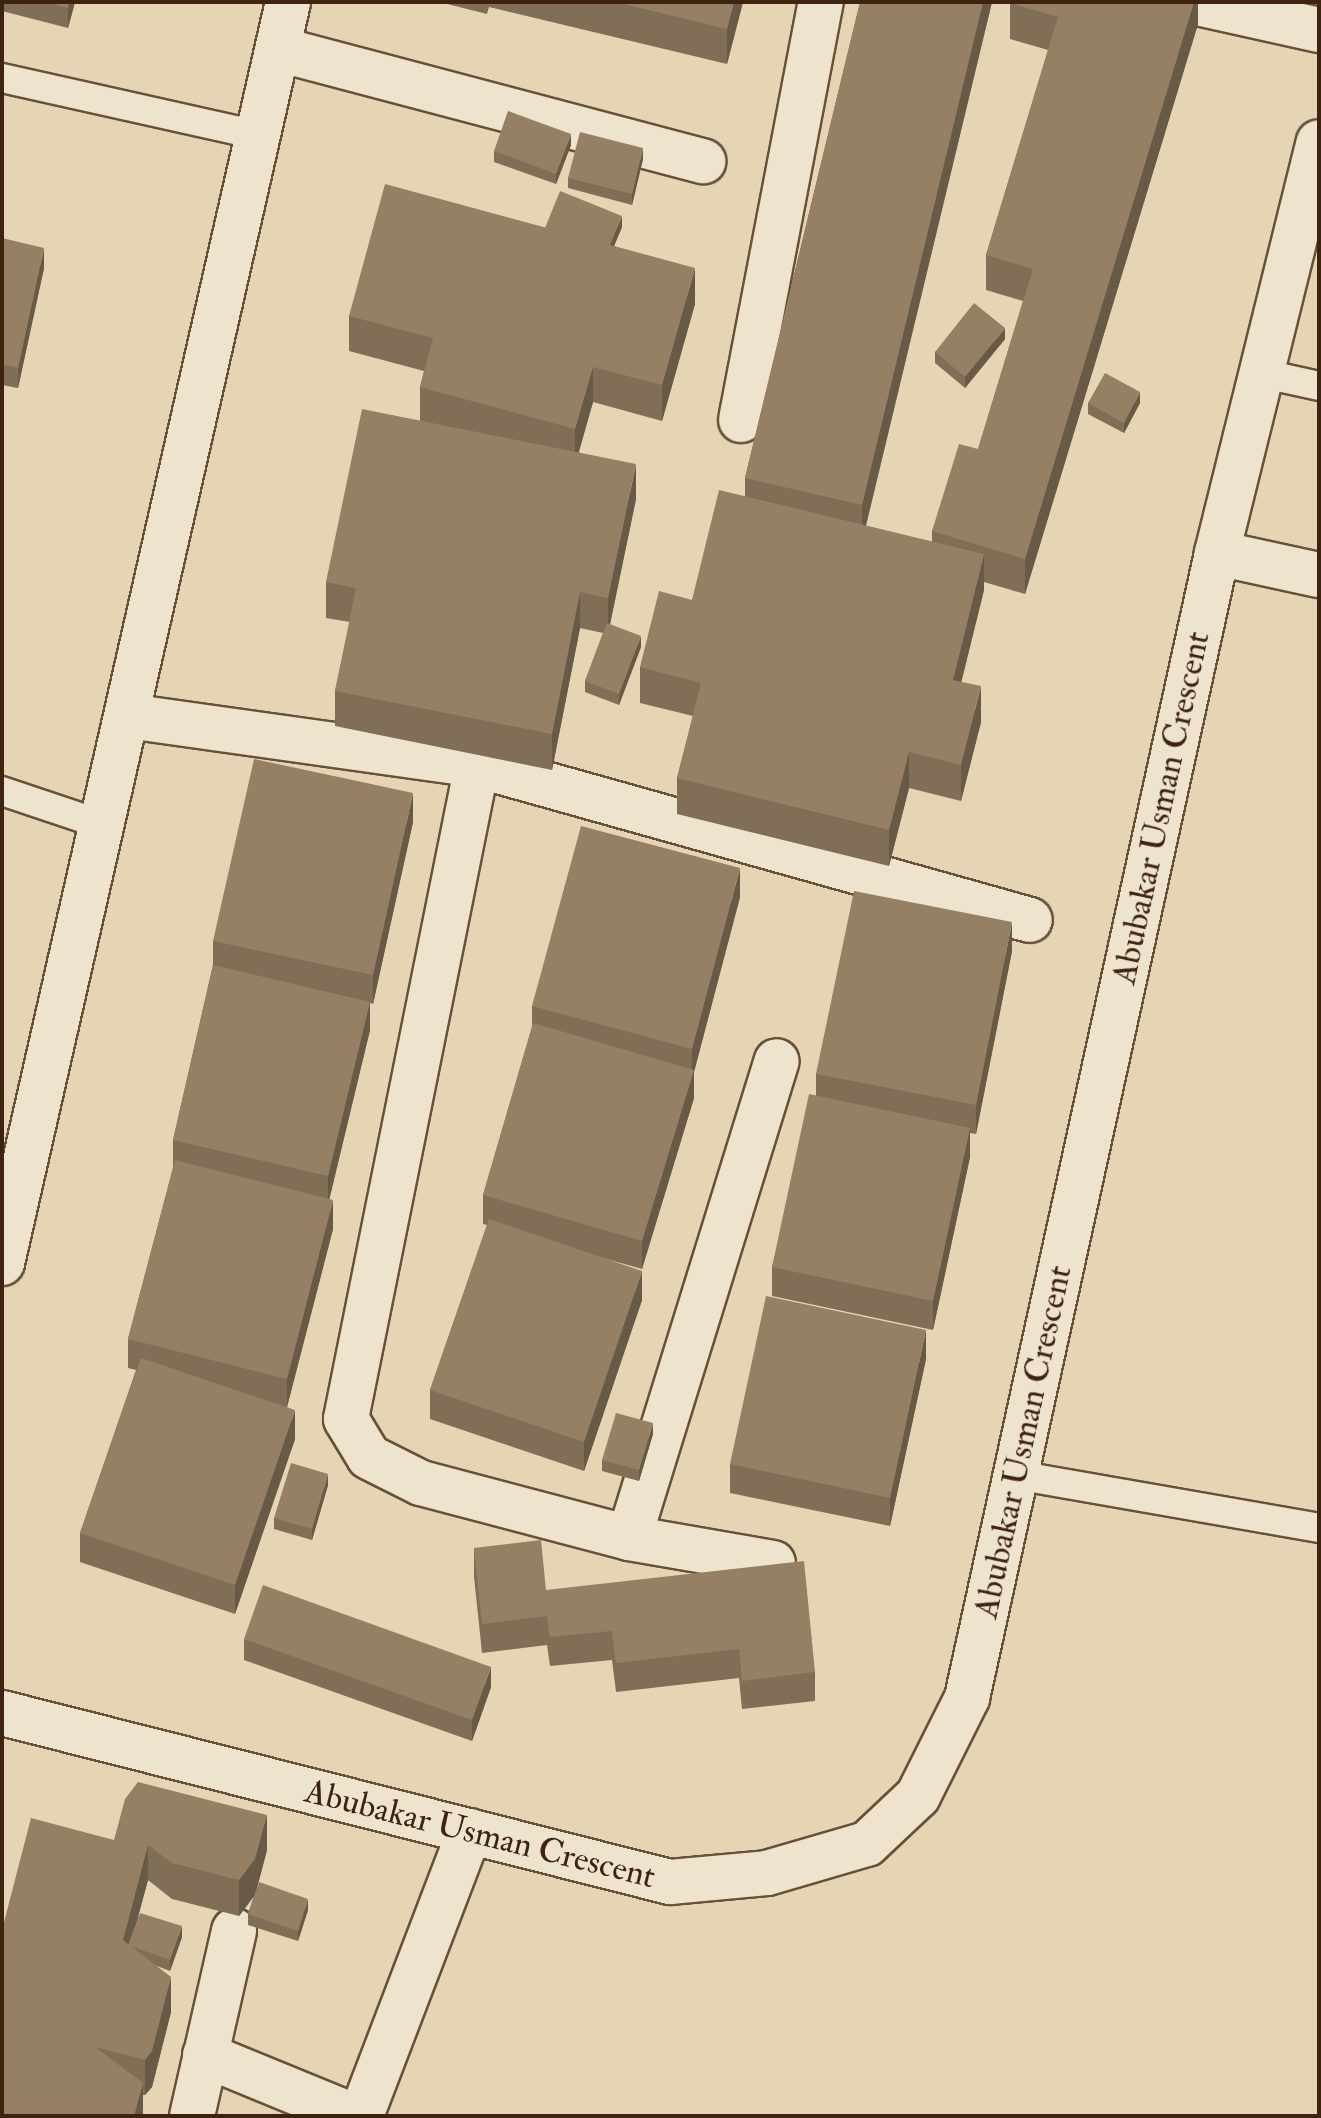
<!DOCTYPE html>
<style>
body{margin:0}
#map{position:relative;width:1321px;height:2118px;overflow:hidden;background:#e5d5b4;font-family:"IM FELL Double Pica",serif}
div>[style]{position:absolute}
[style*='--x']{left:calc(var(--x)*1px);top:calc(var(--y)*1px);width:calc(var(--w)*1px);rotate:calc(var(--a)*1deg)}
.roads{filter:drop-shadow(2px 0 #685039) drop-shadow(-2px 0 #685039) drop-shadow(0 2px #685039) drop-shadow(0 -2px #685039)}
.service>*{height:28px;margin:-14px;padding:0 14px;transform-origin:14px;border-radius:14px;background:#eee4ce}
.minor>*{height:44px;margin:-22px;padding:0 22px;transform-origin:22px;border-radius:22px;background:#eee4ce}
.wall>*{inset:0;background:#806e57}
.shaded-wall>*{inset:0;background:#685a47}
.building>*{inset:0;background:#958065}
span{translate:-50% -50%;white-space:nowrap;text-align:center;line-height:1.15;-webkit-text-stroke:6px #eee4ce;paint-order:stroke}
.street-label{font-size:34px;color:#3e2410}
.frame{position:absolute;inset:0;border:4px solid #3e2410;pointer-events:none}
</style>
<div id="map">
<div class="roads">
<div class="service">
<div style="--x:2;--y:78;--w:262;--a:12.6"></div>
<div style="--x:1260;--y:373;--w:60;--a:12.4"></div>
<div style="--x:2;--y:791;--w:107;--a:18.6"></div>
<div style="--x:1016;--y:1475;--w:308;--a:9.9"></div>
</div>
<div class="minor">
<div style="--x:1193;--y:2;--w:129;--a:12.5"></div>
<div style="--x:278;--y:49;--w:440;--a:14.8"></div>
<div style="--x:741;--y:420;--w:426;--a:-79.2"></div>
<div style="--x:1217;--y:553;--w:104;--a:12.2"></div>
<div style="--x:128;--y:716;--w:352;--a:8"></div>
<div style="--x:477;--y:765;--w:574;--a:15.66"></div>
<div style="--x:477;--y:765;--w:667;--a:101.33"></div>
<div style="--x:346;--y:1419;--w:44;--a:58.8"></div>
<div style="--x:369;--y:1457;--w:58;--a:26.6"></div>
<div style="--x:421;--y:1483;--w:215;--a:14.8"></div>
<div style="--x:629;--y:1538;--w:146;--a:9.8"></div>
<div style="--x:2;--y:1263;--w:1293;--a:-77.22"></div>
<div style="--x:629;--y:1538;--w:499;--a:-72.8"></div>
<div style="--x:2;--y:1713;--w:689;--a:14.2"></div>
<div style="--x:670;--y:1882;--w:97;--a:-5.3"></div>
<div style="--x:767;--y:1873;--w:104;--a:-16.2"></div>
<div style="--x:867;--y:1844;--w:70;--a:-43.3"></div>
<div style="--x:918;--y:1796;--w:110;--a:-63.4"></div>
<div style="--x:967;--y:1698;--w:1172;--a:-77.68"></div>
<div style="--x:1217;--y:553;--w:423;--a:-76.1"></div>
<div style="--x:205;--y:2055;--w:161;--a:22.3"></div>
<div style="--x:192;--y:2116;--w:190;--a:-77.2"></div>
<div style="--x:361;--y:2116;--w:305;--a:-69.1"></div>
</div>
</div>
<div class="wall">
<div style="clip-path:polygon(2px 2px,75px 2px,68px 28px,2px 11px)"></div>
<div style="clip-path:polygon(439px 2px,743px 2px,727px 64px,489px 7px,487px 14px)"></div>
<div style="clip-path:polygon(860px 2px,992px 2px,866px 526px,932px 542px,932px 531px,978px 449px,1023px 301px,986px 290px,986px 255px,1048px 50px,1010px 39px,1010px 3px,1198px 2px,1198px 24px,1025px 594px,984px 582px,984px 590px,961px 682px,981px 722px,961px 801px,909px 788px,889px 866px,677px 814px,677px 778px,693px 716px,640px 703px,640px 667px,692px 600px,745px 496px,745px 478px)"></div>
<div style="clip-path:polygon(571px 145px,556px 184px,494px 162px,494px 151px)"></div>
<div style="clip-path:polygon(643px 159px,632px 205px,568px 188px,568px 178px)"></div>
<div style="clip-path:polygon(622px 227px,614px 246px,695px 304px,662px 421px,593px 402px,579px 452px,636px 499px,610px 624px,641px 647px,619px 705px,585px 692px,585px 681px,603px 633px,580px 628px,552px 770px,335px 726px,335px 691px,350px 622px,326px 618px,326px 582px,420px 420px,420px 387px,424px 371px,349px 351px,349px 316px,545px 228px)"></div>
<div style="clip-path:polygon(2px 238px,44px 268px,18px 388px,2px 385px)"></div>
<div style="clip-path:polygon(1005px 339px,965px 388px,935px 363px,935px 352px)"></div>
<div style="clip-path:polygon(1088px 403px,1140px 403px,1124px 433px,1088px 414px)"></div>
<div style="clip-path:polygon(413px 822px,373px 1004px,370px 1003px,370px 1030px,329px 1199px,333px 1229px,287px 1407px,295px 1439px,235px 1614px,80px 1562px,80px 1533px,136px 1370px,128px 1368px,128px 1339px,173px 1168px,173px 1140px,213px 965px,213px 941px)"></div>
<div style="clip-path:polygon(740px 897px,694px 1072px,694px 1098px,642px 1269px,603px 1258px,642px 1300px,584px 1471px,430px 1419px,430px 1390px,487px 1225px,483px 1224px,483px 1195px,532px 1027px,532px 1006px)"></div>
<div style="clip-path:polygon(1012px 951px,976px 1134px,970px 1133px,970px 1157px,933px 1330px,772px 1296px,772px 1267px,816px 1096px,816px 1074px)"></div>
<div style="clip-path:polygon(926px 1359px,890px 1526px,730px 1493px,730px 1464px)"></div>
<div style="clip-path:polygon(653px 1434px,639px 1481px,602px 1471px,602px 1460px)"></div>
<div style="clip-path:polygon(328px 1485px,312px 1540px,274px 1529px,274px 1518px)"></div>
<div style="clip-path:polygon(474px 1548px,546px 1590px,815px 1672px,815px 1701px,742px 1709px,739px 1678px,616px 1692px,612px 1660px,550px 1666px,547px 1645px,482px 1653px,474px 1577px)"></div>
<div style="clip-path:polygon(244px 1639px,491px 1687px,472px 1741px,244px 1660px)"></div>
<div style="clip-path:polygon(114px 1840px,267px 1850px,257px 1888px,308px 1910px,298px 1941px,248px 1925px,248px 1914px,254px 1896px,239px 1916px,172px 1899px,148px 1880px,138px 1917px,182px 1937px,170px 1971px,157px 1966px,171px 2012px,152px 2087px,145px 2095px,143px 2095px,143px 2116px,2px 2116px)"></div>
</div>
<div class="shaded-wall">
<div style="clip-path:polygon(69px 2px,75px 2px,68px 28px,68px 8px)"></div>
<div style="clip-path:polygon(734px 2px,743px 2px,727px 64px,727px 29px)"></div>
<div style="clip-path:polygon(983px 2px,992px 2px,862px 541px,862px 505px)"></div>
<div style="clip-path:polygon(1194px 2px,1198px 2px,1198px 24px,1025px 594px,1025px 559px)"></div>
<div style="clip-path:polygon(571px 134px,571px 145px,556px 184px,556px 174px)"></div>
<div style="clip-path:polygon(643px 148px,643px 159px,632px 205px,632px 194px)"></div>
<div style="clip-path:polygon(622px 216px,622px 227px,606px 265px,606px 254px)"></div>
<div style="clip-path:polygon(44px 248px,44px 268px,18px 388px,18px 368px)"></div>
<div style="clip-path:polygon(695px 268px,695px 304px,662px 421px,662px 385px)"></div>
<div style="clip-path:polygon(1005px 328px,1005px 339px,965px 388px,965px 377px)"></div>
<div style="clip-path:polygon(593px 367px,593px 402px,575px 464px,575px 429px)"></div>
<div style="clip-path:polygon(1140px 392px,1140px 403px,1124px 433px,1124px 423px)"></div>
<div style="clip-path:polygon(636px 464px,636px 499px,608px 634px,608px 598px)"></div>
<div style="clip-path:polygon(984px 554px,984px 590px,953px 716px,953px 680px)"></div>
<div style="clip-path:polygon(580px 592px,580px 628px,552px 770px,552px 734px)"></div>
<div style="clip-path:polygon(641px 636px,641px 647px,619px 705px,619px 694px)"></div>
<div style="clip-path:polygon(981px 686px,981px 722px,961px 801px,961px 765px)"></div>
<div style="clip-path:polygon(909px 752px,909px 788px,889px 866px,889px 830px)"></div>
<div style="clip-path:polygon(413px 793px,413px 822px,373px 1004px,373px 975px)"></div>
<div style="clip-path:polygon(740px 868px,740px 897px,694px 1072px,694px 1098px,642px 1269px,642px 1241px,692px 1075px,692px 1049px)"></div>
<div style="clip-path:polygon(1012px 922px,1012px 951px,976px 1134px,976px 1105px)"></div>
<div style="clip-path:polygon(370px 1002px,370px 1030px,328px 1205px,328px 1176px)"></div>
<div style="clip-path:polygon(970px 1128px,970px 1157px,933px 1330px,933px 1301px)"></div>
<div style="clip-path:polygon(333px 1200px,333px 1229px,287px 1407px,287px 1379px)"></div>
<div style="clip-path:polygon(642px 1271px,642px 1300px,584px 1471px,584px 1442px)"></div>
<div style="clip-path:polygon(926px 1330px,926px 1359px,890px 1526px,890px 1498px)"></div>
<div style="clip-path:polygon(295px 1410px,295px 1439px,235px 1614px,235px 1585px)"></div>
<div style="clip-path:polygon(653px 1423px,653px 1434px,639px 1481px,639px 1470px)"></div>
<div style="clip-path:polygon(328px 1474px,328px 1485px,312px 1540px,312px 1529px)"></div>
<div style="clip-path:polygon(491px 1667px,491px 1687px,472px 1741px,472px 1720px)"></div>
<div style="clip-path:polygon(267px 1815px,267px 1850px,255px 1895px,239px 1916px,239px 1880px)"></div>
<div style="clip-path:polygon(148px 1845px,148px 1880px,130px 1946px,123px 1940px)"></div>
<div style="clip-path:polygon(308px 1899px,308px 1910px,298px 1941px,298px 1931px)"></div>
<div style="clip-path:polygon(182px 1926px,182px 1937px,170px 1971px,170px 1960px)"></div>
<div style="clip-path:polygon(171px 1977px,171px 2012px,152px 2087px,145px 2095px,145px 2060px)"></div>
<div style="clip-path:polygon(143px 2083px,143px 2116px,134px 2116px)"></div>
</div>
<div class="building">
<div style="clip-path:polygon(46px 2px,69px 2px,68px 8px)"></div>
<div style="clip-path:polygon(615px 2px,734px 2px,727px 29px)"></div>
<div style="clip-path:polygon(860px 2px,983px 2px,862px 505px,745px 478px)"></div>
<div style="clip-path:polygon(1010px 2px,1194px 2px,1025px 559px,932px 531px,959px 444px,978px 449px,1033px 269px,986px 255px,1058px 17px,1010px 3px)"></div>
<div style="clip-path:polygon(508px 111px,571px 134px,556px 174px,494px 151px)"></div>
<div style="clip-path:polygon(580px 132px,643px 148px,632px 194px,568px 178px)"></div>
<div style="clip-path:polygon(385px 184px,695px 268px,662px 385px,593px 367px,575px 429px,420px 387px,433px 338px,349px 316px)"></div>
<div style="clip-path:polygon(560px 191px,622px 216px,610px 245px,545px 228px)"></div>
<div style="clip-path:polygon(2px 238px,44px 248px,18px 368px,2px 364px)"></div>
<div style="clip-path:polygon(974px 303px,1005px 328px,965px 377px,935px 352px)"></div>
<div style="clip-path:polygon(1105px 373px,1140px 392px,1124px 423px,1088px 403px)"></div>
<div style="clip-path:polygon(362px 409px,636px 464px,608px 598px,580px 592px,552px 734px,335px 691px,356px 588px,326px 582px)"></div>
<div style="clip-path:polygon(719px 490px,984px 554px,953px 680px,981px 686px,961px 765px,909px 752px,889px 830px,677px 778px,701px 683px,640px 667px,659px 591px,692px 600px)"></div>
<div style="clip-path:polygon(607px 623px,641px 636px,619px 694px,585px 681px)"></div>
<div style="clip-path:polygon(254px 759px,413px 793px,373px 975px,213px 941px)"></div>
<div style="clip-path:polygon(581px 826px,740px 868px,692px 1049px,532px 1006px)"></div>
<div style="clip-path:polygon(854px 891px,1012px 922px,976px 1105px,816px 1074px)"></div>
<div style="clip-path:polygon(213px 965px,370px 1002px,328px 1176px,173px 1140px)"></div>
<div style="clip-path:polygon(533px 1023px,694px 1070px,642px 1241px,483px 1195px)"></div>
<div style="clip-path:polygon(809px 1094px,970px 1128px,933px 1301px,772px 1267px)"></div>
<div style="clip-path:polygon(175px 1160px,333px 1200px,287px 1379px,128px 1339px)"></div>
<div style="clip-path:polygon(489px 1219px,642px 1271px,584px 1442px,430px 1390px)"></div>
<div style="clip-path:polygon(766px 1296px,926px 1330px,890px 1498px,730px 1464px)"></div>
<div style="clip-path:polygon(141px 1358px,295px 1410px,235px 1585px,80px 1533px)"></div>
<div style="clip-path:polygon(616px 1413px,653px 1423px,639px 1470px,602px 1460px)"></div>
<div style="clip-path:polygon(291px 1463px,328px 1474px,312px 1529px,274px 1518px)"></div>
<div style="clip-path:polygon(541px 1540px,546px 1590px,804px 1561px,815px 1672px,742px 1681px,739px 1649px,616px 1663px,612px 1631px,550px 1637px,547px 1616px,482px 1624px,474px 1548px)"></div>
<div style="clip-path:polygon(263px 1585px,491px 1667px,472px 1720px,244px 1639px)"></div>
<div style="clip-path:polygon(138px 1782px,267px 1815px,255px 1859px,239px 1880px,172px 1863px,148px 1845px,123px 1940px,171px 1977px,152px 2051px,145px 2060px,95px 2047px,143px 2083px,134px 2116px,2px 2116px,2px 1930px,31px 1818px,114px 1840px,125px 1799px)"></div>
<div style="clip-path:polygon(259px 1882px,308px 1899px,298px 1931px,248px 1914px)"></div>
<div style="clip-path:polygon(140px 1913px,182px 1926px,170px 1960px,128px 1945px)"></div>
</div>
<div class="street-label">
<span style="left:1161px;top:808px;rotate:-78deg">Abubakar Usman Crescent</span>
<span style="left:1023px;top:1442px;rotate:-78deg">Abubakar Usman Crescent</span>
<span style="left:480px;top:1834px;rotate:14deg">Abubakar Usman Crescent</span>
</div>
<div class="frame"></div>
</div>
